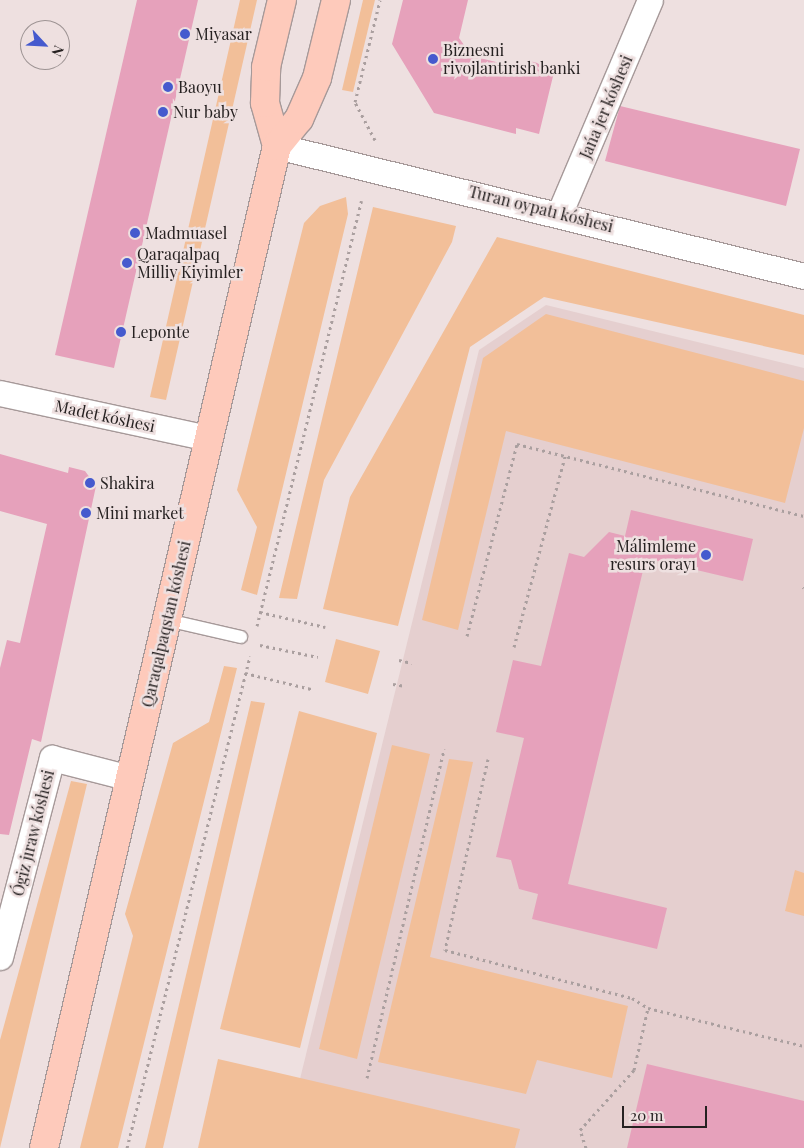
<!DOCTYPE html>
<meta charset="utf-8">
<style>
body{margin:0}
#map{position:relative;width:804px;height:1148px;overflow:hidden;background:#eee0e0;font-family:"Playfair Display",serif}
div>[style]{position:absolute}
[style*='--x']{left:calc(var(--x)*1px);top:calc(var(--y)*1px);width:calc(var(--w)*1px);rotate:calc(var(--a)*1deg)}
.built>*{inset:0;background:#e5cfcf}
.green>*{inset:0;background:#f2bf99}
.building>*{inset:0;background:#e6a1bb}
.path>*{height:3px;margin-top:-1.5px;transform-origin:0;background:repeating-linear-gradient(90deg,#aa9f9f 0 2.5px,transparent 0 6.5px)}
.roads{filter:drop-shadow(1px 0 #a69999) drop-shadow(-1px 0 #a69999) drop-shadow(0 1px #a69999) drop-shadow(0 -1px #a69999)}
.lane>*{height:12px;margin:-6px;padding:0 6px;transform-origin:6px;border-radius:6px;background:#fff}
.street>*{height:25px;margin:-12.5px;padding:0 12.5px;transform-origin:12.5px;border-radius:12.5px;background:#fff}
.primary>*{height:28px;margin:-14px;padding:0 14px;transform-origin:14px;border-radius:14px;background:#fecabb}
.dots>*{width:14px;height:14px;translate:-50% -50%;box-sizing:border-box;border:2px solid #eee0e0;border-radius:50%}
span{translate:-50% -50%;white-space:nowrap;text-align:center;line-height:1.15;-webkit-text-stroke:5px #eee0e0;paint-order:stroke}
.poi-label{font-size:16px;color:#262121}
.left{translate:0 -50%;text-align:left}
.right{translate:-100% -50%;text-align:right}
.street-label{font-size:16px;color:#262121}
.north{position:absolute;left:20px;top:20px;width:50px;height:50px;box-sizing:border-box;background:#eee0e0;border:1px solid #9e9494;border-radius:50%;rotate:115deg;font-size:14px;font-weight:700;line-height:20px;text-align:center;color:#262121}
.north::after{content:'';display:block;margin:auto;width:18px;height:22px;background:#455ace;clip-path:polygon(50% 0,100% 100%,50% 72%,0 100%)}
.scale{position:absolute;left:622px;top:1106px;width:85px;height:22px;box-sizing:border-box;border:2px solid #262121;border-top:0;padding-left:6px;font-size:15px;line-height:18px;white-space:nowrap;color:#262121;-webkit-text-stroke:4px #eee0e0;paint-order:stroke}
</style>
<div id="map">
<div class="built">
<div style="clip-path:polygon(546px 305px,804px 368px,804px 1148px,283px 1148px,479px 350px)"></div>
</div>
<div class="green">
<div style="clip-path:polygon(240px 0,257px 0,166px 400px,150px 397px)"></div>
<div style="clip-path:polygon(363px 0,375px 0,353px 92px,342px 90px)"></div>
<div style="clip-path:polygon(346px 197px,348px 214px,257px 595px,241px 590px,257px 527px,237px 490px,304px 223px,320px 206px)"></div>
<div style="clip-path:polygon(373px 207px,456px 226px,452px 242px,324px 480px,297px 599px,279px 598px)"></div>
<div style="clip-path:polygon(497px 237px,804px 315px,804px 355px,544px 297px,470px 347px,398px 626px,323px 609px,350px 497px)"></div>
<div style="clip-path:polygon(546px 314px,804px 381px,804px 428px,785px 503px,506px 431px,458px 630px,422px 620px,483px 358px)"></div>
<div style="clip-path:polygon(336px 639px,380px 651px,368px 694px,325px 682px)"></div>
<div style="clip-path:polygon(224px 666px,237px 668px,118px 1148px,80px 1148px,133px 936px,125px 914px,173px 743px,209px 722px)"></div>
<div style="clip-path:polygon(251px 701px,265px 703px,163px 1148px,145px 1148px)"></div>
<div style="clip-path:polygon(299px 711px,377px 733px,300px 1048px,220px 1029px)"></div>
<div style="clip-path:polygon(392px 745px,430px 754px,357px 1059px,319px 1049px)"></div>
<div style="clip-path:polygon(449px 759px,473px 762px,430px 957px,628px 1006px,612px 1078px,537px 1060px,526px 1094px,378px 1062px)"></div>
<div style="clip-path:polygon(71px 781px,87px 784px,0 1148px,0 1040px)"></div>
<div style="clip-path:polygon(795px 870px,804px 873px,804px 916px,785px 911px)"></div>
<div style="clip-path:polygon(218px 1059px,520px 1129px,515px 1148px,198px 1148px)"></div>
</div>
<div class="building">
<div style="clip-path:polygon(137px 0,198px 0,114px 368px,55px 355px)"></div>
<div style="clip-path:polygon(403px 0,468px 0,459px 38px,472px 56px,528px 70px,530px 61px,555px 68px,539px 134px,516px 128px,516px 134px,434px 113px,392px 44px)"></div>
<div style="clip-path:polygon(620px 106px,800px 149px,786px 206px,605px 161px)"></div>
<div style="clip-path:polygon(0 454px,68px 473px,69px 467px,85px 471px,96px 486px,41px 742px,32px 739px,9px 835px,0 834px,0 668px,7px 640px,20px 643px,47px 524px,0 511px)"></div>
<div style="clip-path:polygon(631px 510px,753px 539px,743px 581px,646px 558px,568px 884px,667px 908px,657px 949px,532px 919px,538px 894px,519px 889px,511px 860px,496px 857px,524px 738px,496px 732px,513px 660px,541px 666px,569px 553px,584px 557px,609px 532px,625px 536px)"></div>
<div style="clip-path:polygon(647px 1064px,804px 1101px,804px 1148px,627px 1148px)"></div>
</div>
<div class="path">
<div style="--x:375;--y:140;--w:43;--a:-117.8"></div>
<div style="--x:355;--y:102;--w:105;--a:-76.2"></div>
<div style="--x:803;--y:587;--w:1;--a:45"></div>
<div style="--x:260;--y:612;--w:67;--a:13"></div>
<div style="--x:257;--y:626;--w:438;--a:-76.2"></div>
<div style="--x:467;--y:636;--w:198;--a:-75.4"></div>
<div style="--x:517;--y:444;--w:296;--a:14.1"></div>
<div style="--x:260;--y:645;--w:59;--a:11.7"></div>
<div style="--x:514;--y:647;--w:198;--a:-75"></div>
<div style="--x:399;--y:660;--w:13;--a:13"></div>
<div style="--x:245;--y:673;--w:68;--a:13.6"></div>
<div style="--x:393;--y:684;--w:13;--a:9"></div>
<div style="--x:488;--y:759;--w:196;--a:102.7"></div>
<div style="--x:445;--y:950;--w:193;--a:14.4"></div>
<div style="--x:632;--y:998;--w:19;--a:32"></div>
<div style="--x:367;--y:1078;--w:338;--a:-76.8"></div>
<div style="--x:127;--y:1148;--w:507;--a:-75.96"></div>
<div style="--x:586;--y:1148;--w:19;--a:-108"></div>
<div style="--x:580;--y:1130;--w:81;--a:-48"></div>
<div style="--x:634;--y:1070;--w:64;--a:-77.3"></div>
<div style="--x:648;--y:1008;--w:161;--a:13.7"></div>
</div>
<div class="roads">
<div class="lane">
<div style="--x:167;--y:620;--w:76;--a:12.9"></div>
</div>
<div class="street">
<div style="--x:277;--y:146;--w:543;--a:13.86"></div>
<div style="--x:560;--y:212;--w:230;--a:-67"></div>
<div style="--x:0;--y:393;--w:214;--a:12.2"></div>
<div style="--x:0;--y:957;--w:206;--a:-75.4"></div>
<div style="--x:52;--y:758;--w:81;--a:14.4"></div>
</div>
<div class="primary">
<div style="--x:277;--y:146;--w:45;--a:-105.6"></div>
<div style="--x:265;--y:103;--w:36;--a:-88"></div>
<div style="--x:266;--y:67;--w:69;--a:-76.6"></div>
<div style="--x:44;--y:1148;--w:1029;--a:-76.91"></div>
<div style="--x:277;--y:146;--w:35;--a:-51"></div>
<div style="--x:299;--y:119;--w:45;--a:-66.3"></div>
<div style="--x:317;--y:78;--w:80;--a:-76.3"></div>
</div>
</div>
<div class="dots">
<div style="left:185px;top:34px;background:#455ace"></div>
<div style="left:433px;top:59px;background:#455ace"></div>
<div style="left:168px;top:87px;background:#455ace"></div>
<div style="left:163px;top:112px;background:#455ace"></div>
<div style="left:135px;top:233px;background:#455ace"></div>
<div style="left:127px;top:263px;background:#455ace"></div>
<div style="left:121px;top:332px;background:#455ace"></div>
<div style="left:90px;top:483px;background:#455ace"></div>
<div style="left:86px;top:513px;background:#455ace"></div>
<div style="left:706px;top:555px;background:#455ace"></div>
</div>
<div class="poi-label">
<span class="left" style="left:195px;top:34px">Miyasar</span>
<span class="left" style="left:443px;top:59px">Biznesni<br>rivojlantirish banki</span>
<span class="left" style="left:178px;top:87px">Baoyu</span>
<span class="left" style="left:173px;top:112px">Nur baby</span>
<span class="left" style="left:145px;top:233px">Madmuasel</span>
<span class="left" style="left:137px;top:263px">Qaraqalpaq<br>Milliy Kiyimler</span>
<span class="left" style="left:131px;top:332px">Leponte</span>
<span class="left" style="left:100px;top:483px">Shakira</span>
<span class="left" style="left:96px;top:513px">Mini market</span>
<span class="right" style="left:696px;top:555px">Málimleme<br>resurs orayı</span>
</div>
<div class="street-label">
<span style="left:606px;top:107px;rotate:-67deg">Jańa jer kóshesi</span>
<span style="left:541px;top:209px;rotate:14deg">Turan oypatı kóshesi</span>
<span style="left:105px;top:416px;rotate:12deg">Madet kóshesi</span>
<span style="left:166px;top:624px;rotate:-77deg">Qaraqalpaqstan kóshesi</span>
<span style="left:33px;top:833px;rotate:-76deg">Ógiz jıraw kóshesi</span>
</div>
<div class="north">N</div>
<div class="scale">20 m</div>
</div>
